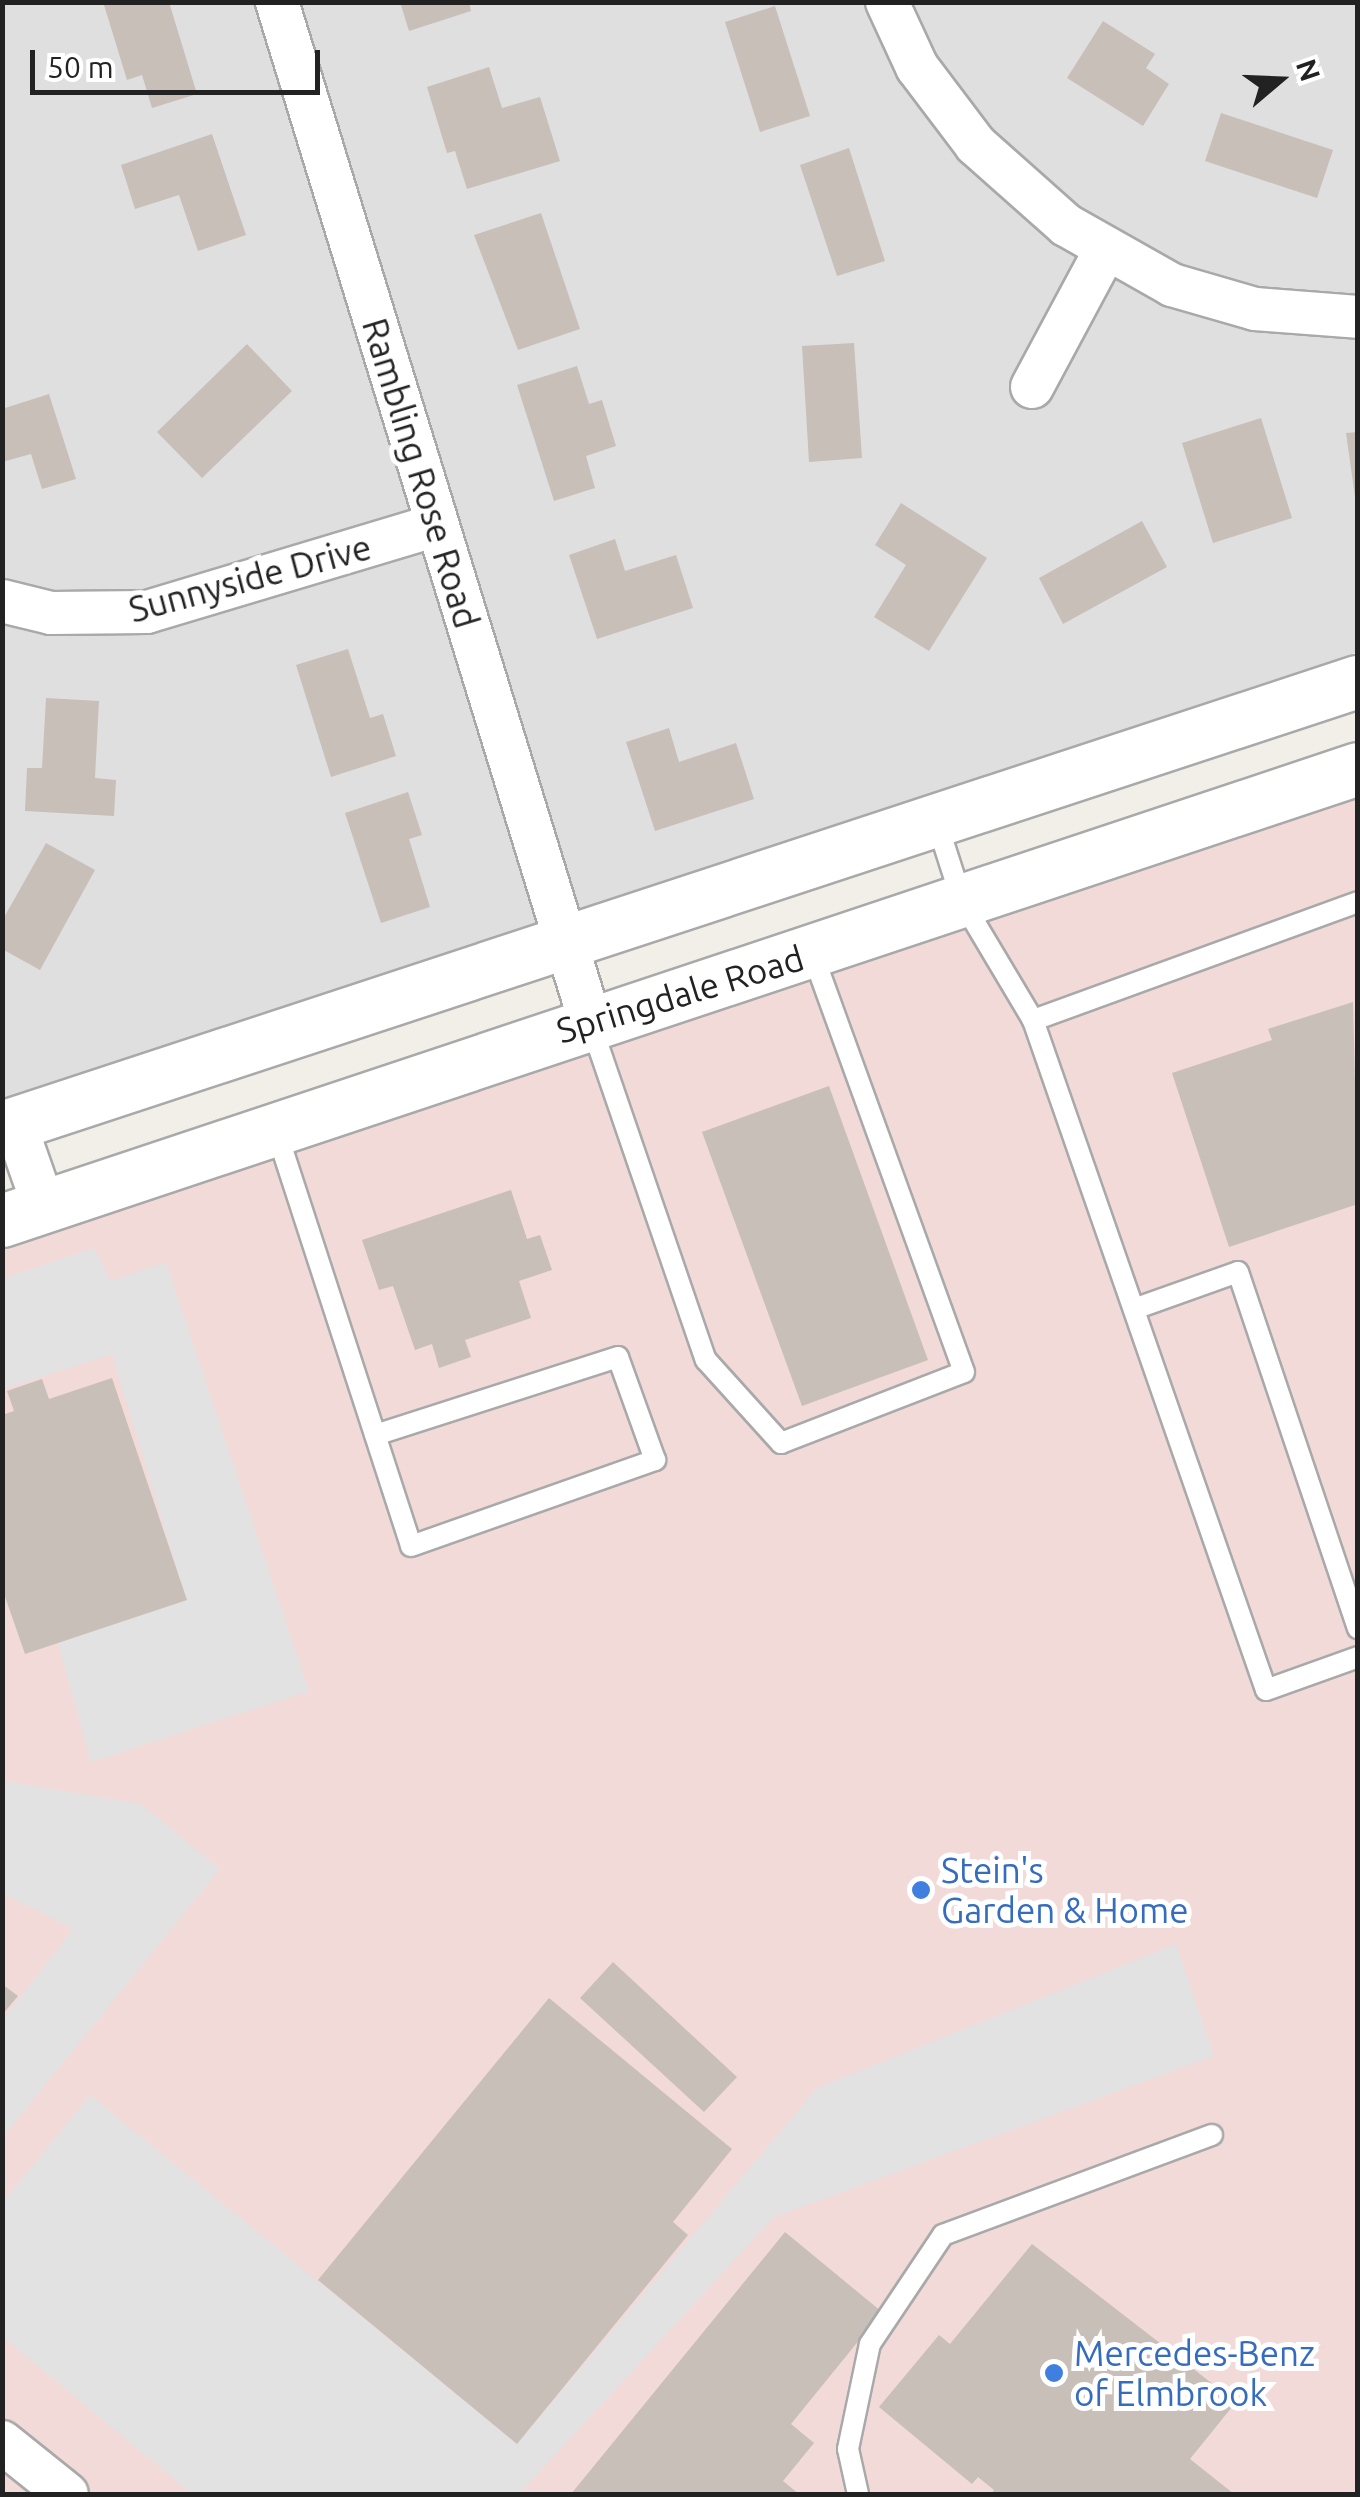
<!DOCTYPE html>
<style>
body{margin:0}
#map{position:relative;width:1360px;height:2497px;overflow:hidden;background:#f2efe9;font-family:Ubuntu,sans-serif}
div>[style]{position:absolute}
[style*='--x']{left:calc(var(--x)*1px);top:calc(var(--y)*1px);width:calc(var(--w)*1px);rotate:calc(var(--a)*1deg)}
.residential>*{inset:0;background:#e0dfdf}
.commercial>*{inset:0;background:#f2dad9}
.parking>*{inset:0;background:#e2e2e2}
.building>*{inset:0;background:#c7bfb8}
.roads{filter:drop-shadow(2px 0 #a9a9a9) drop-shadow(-2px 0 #a9a9a9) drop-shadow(0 2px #a9a9a9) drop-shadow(0 -2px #a9a9a9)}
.service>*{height:20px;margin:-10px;padding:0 10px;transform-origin:10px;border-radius:10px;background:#fff}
.minor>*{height:42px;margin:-21px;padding:0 21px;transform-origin:21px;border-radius:21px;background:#fff}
.tertiary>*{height:52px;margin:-26px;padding:0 26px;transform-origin:26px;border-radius:26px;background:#fff}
.dots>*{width:28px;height:28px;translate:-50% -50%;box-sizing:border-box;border:5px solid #fff;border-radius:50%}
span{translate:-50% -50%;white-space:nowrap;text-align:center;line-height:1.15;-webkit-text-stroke:10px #fff;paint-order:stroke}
.street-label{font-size:35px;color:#222}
.shop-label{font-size:35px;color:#366cbe}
.left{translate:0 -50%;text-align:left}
.frame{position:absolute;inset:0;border:5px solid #222;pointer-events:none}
.north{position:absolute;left:1230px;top:30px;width:100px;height:100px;-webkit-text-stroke:8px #fff;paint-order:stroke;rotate:71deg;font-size:28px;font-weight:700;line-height:40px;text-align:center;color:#222}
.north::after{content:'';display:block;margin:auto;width:35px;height:45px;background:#222;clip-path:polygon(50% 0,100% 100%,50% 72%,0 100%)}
.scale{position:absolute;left:30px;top:50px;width:290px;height:45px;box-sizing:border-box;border:5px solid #222;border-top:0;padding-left:12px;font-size:30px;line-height:35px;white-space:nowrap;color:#222;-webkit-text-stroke:8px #fff;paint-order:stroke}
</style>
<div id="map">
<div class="residential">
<div style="clip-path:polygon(2px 3px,1357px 3px,1357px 652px,3px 1102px)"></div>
</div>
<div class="commercial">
<div style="clip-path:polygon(1357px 795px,1357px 2494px,3px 2494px,2px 1242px)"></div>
</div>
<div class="parking">
<div style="clip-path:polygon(94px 1248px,111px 1281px,166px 1262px,309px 1691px,91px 1762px,58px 1643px,186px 1599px,112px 1354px,3px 1389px,2px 1279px)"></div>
<div style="clip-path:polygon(3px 1781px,141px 1804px,220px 1869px,3px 2137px,3px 2020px,73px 1929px,3px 1893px)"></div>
<div style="clip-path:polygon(1176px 1944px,1214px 2056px,774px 2217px,519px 2494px,192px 2494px,3px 2337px,3px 2202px,90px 2095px,517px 2444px,817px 2088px)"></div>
</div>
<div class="building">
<div style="clip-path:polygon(169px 2px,197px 94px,152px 108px,142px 75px,127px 80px,104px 5px)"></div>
<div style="clip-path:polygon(400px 2px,469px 2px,471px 11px,409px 31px)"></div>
<div style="clip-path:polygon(775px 6px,810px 116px,760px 132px,725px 22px)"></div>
<div style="clip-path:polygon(1103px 21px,1155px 54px,1146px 68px,1169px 84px,1143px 126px,1067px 78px)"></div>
<div style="clip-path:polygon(489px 67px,502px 108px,540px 97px,560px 161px,467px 189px,455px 151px,447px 153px,427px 87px)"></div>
<div style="clip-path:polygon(1221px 113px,1333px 150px,1317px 198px,1205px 161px)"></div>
<div style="clip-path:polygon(212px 134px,246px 235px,198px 251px,179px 195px,135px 209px,121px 165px)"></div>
<div style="clip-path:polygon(849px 148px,885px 261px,837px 276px,800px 165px)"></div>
<div style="clip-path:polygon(541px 213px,580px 329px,518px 350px,474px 235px)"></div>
<div style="clip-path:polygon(854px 343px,862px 458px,809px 462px,802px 346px)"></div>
<div style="clip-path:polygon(247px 344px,292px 391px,202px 478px,157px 432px)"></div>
<div style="clip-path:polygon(577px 366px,589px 404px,602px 400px,616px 446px,586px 456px,595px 488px,554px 501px,517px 385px)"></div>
<div style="clip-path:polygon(49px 394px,76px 479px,42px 489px,31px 454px,2px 462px,2px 409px)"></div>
<div style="clip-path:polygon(1261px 418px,1292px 518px,1213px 543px,1182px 443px)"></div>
<div style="clip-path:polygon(1358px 432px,1358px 497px,1355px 497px,1346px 433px)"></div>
<div style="clip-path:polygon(901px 503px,987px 558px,929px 651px,874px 617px,906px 565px,875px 545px)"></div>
<div style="clip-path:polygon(1142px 521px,1167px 567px,1063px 624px,1039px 578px)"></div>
<div style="clip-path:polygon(615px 539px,625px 571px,676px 555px,693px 608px,597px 639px,569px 555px)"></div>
<div style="clip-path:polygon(348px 649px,370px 718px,383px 714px,396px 756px,331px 777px,296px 665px)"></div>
<div style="clip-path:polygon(46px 698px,99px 701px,95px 778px,116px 780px,114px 816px,25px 811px,27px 768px,42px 768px)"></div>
<div style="clip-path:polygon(669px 728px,679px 762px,736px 743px,754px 799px,655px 831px,626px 742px)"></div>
<div style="clip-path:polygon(408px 792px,422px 835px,409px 839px,430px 907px,381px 923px,345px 813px)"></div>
<div style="clip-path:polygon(46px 843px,95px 870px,40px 970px,2px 949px,2px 921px)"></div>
<div style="clip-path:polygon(1353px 1002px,1358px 1204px,1229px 1247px,1172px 1073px,1272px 1040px,1268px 1029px)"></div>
<div style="clip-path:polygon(829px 1086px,928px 1360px,802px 1406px,702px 1132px)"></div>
<div style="clip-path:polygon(511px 1190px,527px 1239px,540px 1235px,552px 1270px,519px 1281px,531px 1318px,465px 1340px,471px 1357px,439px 1368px,432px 1344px,415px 1350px,393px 1286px,379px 1290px,362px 1240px)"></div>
<div style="clip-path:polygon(112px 1378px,187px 1600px,25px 1654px,2px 1588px,2px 1415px,14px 1411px,7px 1391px,42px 1379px,49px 1399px)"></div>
<div style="clip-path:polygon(613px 1962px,737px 2077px,704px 2112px,580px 1998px)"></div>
<div style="clip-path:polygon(2px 1984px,18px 1996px,2px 2015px)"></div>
<div style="clip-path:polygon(549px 1998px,732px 2149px,673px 2222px,688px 2235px,517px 2444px,318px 2280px)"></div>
<div style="clip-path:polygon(785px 2232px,882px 2312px,791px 2424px,814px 2443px,783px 2481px,799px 2494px,571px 2494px)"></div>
<div style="clip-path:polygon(1032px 2244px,1236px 2402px,1190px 2459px,1234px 2494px,991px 2494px,994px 2490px,978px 2477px,972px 2484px,879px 2407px,939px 2335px,950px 2344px)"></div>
</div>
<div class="roads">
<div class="service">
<div style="--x:937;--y:823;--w:82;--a:72.2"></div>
<div style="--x:962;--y:901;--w:139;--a:59.2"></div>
<div style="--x:1358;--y:902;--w:346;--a:160"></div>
<div style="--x:1033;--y:1020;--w:709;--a:70.82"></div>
<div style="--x:1266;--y:1690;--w:98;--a:-19.7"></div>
<div style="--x:591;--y:1025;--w:354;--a:71.1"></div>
<div style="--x:706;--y:1360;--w:112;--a:47.9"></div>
<div style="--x:781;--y:1443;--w:196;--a:-21.2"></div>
<div style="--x:964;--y:1372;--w:446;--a:-109.9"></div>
<div style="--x:276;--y:1130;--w:437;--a:72"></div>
<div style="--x:411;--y:1546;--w:259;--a:-19.4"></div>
<div style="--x:655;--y:1460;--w:109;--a:-109.8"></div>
<div style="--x:618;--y:1357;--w:255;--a:162.2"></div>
<div style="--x:1134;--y:1309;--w:110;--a:-19.6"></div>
<div style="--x:1238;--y:1272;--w:376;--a:71.4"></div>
<div style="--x:858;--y:2494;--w:46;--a:-102.5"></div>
<div style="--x:848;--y:2449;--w:107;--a:-78.2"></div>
<div style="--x:870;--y:2344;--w:131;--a:-56.2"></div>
<div style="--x:943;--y:2235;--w:287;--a:-20.4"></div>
</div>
<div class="minor">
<div style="--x:277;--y:2;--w:1066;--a:72.92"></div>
<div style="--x:887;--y:2;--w:72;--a:65.2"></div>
<div style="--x:917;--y:67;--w:98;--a:52.9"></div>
<div style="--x:976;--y:145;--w:120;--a:41.6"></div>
<div style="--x:1066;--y:225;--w:122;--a:29.5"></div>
<div style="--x:1172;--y:285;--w:86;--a:16.1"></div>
<div style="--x:1255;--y:309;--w:103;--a:4.4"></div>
<div style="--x:1032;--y:387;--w:157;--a:-61.8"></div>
<div style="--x:2;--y:601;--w:50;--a:13.8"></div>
<div style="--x:51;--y:613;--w:96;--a:-0.6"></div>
<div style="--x:147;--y:612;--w:303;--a:-16.7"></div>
<div style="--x:15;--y:1124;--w:88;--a:70.7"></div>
<div style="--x:2;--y:2442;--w:83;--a:38.7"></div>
</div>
<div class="tertiary">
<div style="--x:2;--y:1128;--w:1427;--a:-18.21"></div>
<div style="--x:2;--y:1221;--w:1429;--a:-18.43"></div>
</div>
</div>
<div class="dots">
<div style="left:921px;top:1890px;background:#3f7fe0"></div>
<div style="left:1054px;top:2373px;background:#3f7fe0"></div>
</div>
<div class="street-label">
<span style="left:421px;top:473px;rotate:73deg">Rambling Rose Road</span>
<span style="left:250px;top:578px;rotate:-15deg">Sunnyside Drive</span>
<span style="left:680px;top:994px;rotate:-17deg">Springdale Road</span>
</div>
<div class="shop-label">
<span class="left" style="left:941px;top:1890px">Stein's<br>Garden &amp; Home</span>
<span class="left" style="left:1074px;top:2373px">Mercedes-Benz<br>of Elmbrook</span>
</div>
<div class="frame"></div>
<div class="north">N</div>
<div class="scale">50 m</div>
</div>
